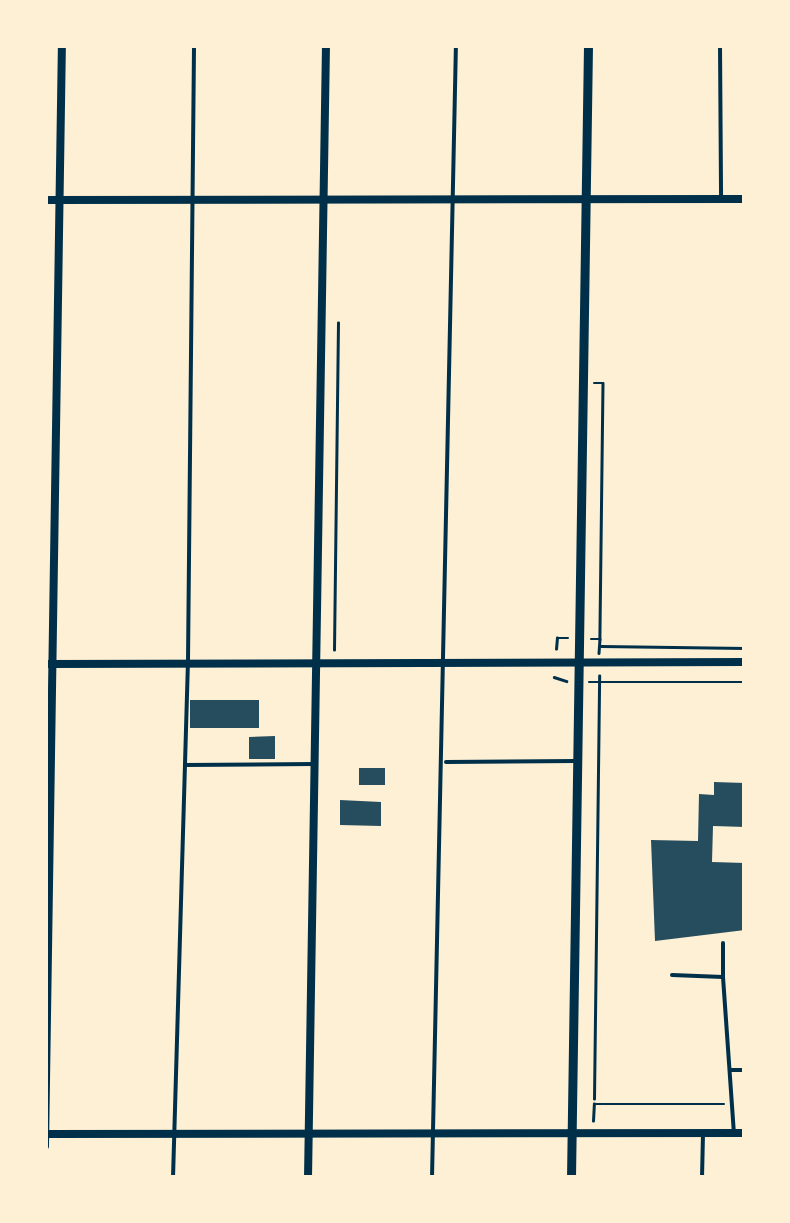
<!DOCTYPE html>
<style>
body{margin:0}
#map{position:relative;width:790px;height:1223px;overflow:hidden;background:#fdf0d5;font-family:"Fira Sans",sans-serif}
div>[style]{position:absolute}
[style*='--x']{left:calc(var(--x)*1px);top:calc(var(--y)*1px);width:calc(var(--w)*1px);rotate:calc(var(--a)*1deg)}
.building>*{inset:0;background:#264d5e}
.path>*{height:2.5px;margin:-1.25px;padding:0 1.25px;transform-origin:1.25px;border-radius:1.25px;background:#003049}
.service>*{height:4px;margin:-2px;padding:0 2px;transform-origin:2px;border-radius:2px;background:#003049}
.minor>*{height:8px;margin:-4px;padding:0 4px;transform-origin:4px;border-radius:4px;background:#003049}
.tertiary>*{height:9px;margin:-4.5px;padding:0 4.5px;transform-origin:4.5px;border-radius:4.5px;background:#003049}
span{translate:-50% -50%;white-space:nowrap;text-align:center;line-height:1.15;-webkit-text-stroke:8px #fdf0d5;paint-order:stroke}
.frame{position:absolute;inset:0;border:48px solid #fdf0d5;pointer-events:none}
</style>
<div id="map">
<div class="building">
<div style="clip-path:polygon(190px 700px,259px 700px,259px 728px,190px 728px)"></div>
<div style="clip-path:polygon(275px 736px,275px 759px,249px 759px,249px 737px)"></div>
<div style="clip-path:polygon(359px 768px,385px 768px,385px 785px,359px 785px)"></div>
<div style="clip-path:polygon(714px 782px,745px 783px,745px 827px,713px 826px,712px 862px,745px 863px,745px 930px,655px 941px,651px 840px,698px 841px,699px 794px,714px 795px)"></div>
<div style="clip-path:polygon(340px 800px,381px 802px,381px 826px,340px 825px)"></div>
</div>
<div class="path">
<div style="--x:594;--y:383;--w:9;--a:0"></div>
<div style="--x:603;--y:383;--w:256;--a:90.7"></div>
<div style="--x:591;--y:639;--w:9;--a:0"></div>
<div style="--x:600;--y:639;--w:14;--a:94"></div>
<div style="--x:601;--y:646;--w:144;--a:0.8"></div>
<div style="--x:556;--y:649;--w:11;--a:-85"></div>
<div style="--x:557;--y:638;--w:11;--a:0"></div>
<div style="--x:334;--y:650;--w:327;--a:-89.3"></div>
<div style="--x:554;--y:677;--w:13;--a:18"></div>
<div style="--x:589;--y:682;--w:156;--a:0"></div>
<div style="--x:594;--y:1099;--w:423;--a:-89.3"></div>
<div style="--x:593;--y:1121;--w:17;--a:-87"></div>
<div style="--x:594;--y:1104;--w:130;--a:0"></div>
</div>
<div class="service">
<div style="--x:720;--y:45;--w:154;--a:89.6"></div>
<div style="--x:446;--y:762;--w:130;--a:-0.4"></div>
<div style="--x:185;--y:765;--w:130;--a:-0.4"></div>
<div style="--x:723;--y:943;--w:34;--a:90"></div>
<div style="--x:672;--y:975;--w:51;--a:2.2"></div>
<div style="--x:723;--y:977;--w:156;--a:86"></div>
<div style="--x:731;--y:1070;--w:14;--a:0"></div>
<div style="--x:173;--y:1178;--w:517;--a:-88.34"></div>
<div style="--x:188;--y:661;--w:616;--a:-89.44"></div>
<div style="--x:432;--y:1178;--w:1133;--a:-88.79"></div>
<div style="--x:702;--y:1178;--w:45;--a:-88.7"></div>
</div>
<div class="minor">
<div style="--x:45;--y:200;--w:700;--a:-0.08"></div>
<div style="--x:45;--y:664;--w:700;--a:-0.16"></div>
<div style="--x:45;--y:1134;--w:700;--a:-0.08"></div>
<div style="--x:45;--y:1146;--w:1101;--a:-89.12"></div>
<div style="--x:308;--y:1178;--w:1133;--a:-89.09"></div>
</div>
<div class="tertiary">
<div style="--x:571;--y:1178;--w:1133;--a:-89.14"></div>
</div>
<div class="frame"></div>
</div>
